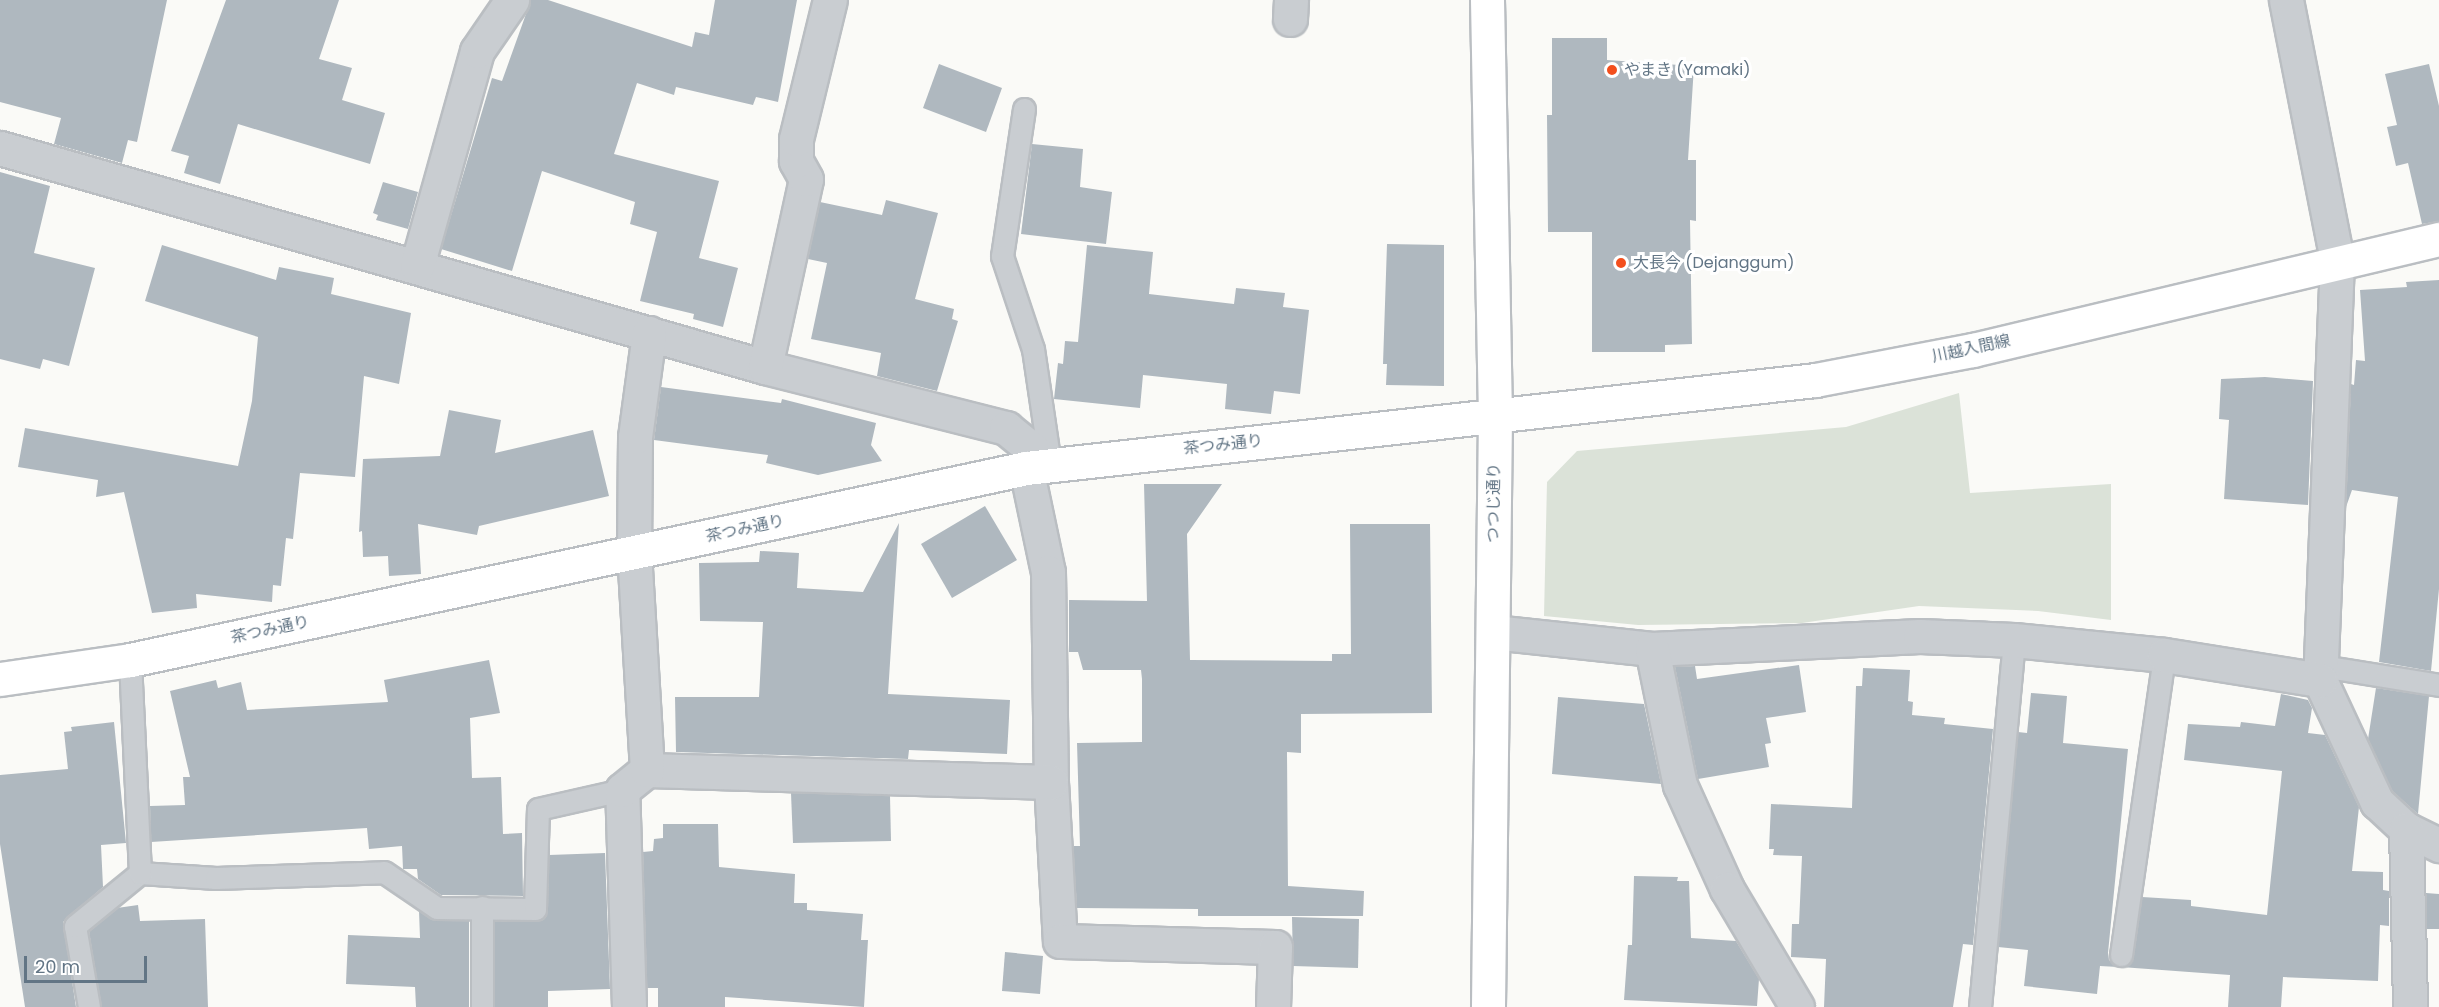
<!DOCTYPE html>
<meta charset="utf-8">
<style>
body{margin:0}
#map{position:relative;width:2439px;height:1007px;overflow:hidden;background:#fafaf7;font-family:Poppins,"Noto Sans JP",sans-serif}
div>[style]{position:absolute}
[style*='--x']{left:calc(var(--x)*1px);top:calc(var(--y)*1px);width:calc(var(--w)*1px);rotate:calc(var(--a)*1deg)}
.green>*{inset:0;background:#dbe2d8}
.building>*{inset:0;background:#afb8bf}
.roads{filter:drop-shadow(2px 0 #babec2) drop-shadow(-2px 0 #babec2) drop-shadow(0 2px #babec2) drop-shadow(0 -2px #babec2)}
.service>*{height:21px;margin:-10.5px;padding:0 10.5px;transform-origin:10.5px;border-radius:10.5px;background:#c9cdd1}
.minor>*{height:33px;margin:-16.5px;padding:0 16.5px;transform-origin:16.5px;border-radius:16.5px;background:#c9cdd1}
.tertiary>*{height:33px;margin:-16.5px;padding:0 16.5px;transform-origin:16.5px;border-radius:16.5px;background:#c9cdd1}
.primary>*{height:33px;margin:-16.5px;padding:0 16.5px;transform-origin:16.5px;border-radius:16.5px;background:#fff}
.dots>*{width:16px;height:16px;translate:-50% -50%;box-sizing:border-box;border:3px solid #fff;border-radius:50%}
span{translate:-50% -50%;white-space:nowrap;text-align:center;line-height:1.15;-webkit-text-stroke:6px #fff;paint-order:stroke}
.poi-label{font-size:16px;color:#627585}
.left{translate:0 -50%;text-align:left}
.street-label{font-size:16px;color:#627585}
.scale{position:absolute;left:24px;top:956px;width:123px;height:27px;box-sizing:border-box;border:3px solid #627585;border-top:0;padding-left:8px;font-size:18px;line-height:21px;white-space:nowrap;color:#627585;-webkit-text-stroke:4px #fff;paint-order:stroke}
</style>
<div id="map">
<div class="green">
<div style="clip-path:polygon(1959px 393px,1970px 493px,2111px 484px,2111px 620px,2038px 611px,1919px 606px,1802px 623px,1638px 625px,1544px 616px,1547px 482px,1577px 451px,1846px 427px)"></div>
</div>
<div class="building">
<div style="clip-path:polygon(0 0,167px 0,137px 142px,128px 140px,122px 163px,54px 144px,61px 118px,0 102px)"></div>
<div style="clip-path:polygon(226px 0,339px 0,319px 59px,352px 68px,342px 100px,385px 113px,370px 164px,238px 124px,220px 184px,184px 173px,189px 156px,171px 151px)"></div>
<div style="clip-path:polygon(531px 0,548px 0,692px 47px,695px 32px,709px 35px,715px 0,797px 0,778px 102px,756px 97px,753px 105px,676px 87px,674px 95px,637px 83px,614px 154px,719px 181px,699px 258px,738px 268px,723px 327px,693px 319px,694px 314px,640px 301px,657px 232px,630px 224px,635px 202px,542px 171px,512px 271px,441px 249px,492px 78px,502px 81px)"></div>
<div style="clip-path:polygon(1552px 38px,1607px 38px,1607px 60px,1694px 66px,1688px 160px,1696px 160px,1696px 221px,1690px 220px,1692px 344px,1665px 345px,1665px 352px,1592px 352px,1592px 232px,1548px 232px,1547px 115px,1552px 115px)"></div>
<div style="clip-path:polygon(939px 64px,1002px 88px,986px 132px,923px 108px)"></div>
<div style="clip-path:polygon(2429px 64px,2439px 106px,2439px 221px,2422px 224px,2408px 163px,2396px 166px,2387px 127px,2397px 125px,2385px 74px)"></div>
<div style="clip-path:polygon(1032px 144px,1083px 149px,1080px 187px,1112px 192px,1106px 244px,1021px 234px)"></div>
<div style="clip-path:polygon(0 172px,50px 186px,34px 253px,95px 268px,69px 366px,43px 359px,40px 369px,0 359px)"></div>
<div style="clip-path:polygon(383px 182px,418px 192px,408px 229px,376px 220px,378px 215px,373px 213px)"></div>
<div style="clip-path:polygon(886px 200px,938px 213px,915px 299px,954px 309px,952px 319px,958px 321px,937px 391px,877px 376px,881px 353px,811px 339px,827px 263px,808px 259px,820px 202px,882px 215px)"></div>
<div style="clip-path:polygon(1387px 244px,1444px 245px,1444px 386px,1386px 385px,1387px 364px,1383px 364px)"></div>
<div style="clip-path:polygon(162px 245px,276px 280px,279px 267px,334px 278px,331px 294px,411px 313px,399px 384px,364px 376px,355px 477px,300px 473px,293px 539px,286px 538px,281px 586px,273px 585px,272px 602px,196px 594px,197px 608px,152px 613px,124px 492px,96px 497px,98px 480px,18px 467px,25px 428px,238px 466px,252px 401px,258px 337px,145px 301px)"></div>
<div style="clip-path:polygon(1087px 245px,1153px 252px,1149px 294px,1234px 304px,1236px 288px,1285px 293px,1283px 307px,1309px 310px,1300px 394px,1274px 391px,1271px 414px,1225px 409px,1227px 384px,1143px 375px,1140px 408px,1054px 399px,1058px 363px,1063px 364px,1065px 341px,1078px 342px)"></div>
<div style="clip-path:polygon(2439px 280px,2439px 589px,2431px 671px,2379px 662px,2398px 497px,2352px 490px,2346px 507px,2351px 384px,2354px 385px,2356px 360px,2365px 361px,2360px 290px,2407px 287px,2406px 282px)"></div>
<div style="clip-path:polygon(2265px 377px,2313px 381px,2308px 505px,2224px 499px,2229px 420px,2219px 419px,2221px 379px)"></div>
<div style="clip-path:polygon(661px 387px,781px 403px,782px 399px,876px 423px,871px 445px,882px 461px,818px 475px,766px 463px,768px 455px,654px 440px)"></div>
<div style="clip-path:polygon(449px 410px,501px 420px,495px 453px,593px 430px,609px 496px,479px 526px,477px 535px,418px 524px,421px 574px,389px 576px,388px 556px,363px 557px,362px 531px,359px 532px,363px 459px,440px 456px)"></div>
<div style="clip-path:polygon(1144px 484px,1222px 484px,1187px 534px,1190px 660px,1332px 661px,1332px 654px,1351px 654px,1350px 524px,1430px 524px,1432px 713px,1301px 714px,1301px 753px,1287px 752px,1288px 886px,1364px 891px,1363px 916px,1198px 916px,1198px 909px,1077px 908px,1073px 846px,1080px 846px,1077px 743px,1142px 742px,1142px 679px,1141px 670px,1083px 670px,1078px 652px,1069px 652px,1069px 600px,1147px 601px)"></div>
<div style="clip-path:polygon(985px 506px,1017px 560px,952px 598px,921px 544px)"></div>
<div style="clip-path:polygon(899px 523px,888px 694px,1010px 700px,1007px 754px,909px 750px,908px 759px,676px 752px,675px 697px,759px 697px,763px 622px,700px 621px,699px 563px,759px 562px,760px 551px,799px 553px,797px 588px,863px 592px)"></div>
<div style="clip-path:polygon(489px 660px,500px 713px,470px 718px,472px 778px,501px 777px,503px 834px,522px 833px,523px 896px,441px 895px,418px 879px,417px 869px,403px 869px,402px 846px,369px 849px,367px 828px,151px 842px,150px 806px,185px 805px,183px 777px,190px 777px,170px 691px,216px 680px,218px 688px,241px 682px,247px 710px,388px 702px,384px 680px)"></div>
<div style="clip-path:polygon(1799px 665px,1806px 712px,1766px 718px,1771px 743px,1765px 744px,1769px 767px,1698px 779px,1675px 667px,1695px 666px,1697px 679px)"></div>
<div style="clip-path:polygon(1863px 668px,1910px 670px,1908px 701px,1913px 702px,1912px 715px,1945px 718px,1944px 724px,1993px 729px,1973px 945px,1963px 944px,1953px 1007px,1824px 1007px,1826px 959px,1791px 957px,1792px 924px,1799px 924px,1802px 856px,1773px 855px,1774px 849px,1769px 849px,1771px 804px,1852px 808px,1856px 686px,1862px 686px)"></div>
<div style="clip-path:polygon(2376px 688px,2429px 696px,2418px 814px,2392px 791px,2368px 739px)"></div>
<div style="clip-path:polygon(2031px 693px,2067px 696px,2063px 743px,2128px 749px,2108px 953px,2109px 960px,2118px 967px,2100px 966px,2097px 994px,2024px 986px,2028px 950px,1998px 947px,2018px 732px,2027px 733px)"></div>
<div style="clip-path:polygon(2281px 694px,2308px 700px,2312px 708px,2308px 733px,2325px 735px,2359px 807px,2352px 871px,2383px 872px,2383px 890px,2389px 891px,2389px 926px,2380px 925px,2378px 981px,2283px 977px,2281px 1007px,2228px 1007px,2230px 975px,2121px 967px,2133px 957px,2142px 897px,2191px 900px,2191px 906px,2267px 915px,2282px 771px,2184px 760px,2188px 724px,2240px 727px,2241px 722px,2275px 726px)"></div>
<div style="clip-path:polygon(1558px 697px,1644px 704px,1661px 784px,1552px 774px)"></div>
<div style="clip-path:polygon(114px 722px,126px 843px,101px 845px,103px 887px,63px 922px,76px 1007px,25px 1007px,0 844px,0 775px,68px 769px,64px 732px,72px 731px,71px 727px)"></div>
<div style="clip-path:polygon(791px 793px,890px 796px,891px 841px,793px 843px)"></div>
<div style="clip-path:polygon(663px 824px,718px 824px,719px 867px,795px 874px,794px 903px,807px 903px,807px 910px,863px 914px,861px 940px,868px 940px,864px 1007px,725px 997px,725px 1007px,658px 1007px,658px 988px,647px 988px,643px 852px,653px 851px,654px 839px,663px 838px)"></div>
<div style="clip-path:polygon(605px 853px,610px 989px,548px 991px,548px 1007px,495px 1007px,495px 921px,535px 922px,546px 916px,549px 855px)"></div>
<div style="clip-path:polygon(1634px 876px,1678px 877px,1677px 881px,1689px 881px,1691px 938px,1736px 941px,1759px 979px,1757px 1006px,1624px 1000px,1628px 945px,1632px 945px)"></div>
<div style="clip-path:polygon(2426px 893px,2439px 894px,2439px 929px,2427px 929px)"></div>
<div style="clip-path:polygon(138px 905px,140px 921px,205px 919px,208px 1007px,101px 1007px,89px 931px,117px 908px)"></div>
<div style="clip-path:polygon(419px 911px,436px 921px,469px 921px,469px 1007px,416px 1007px,415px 987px,346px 984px,348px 935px,420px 938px)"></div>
<div style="clip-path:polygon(1292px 917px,1359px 919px,1358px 968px,1293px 966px)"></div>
<div style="clip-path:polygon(1005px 952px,1043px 956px,1040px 994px,1002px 991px)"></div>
</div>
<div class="roads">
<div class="service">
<div style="--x:1024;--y:109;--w:149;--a:98.5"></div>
<div style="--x:1002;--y:256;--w:98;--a:71.6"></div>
<div style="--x:1033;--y:349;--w:116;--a:81.6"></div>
<div style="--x:2322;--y:666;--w:119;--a:9.2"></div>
<div style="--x:140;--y:873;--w:76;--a:3.8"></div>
<div style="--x:216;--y:878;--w:168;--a:-2"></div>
<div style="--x:384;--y:872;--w:64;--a:34.2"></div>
<div style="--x:437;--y:908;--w:98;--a:0.6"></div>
<div style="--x:535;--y:909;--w:100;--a:-88.3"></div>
<div style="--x:538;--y:809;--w:86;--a:-12.7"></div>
<div style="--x:2121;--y:955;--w:303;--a:-81.8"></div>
<div style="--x:89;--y:1007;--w:82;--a:-99.8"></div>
<div style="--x:75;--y:926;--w:84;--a:-39.2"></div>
<div style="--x:140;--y:873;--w:213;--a:-92.7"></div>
<div style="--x:482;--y:1007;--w:100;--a:-90"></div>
<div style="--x:1980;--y:1007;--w:369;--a:-84.7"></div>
</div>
<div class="minor">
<div style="--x:1290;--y:19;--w:19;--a:-87"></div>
<div style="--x:0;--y:148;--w:796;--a:15.98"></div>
<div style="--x:765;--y:367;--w:249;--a:14.2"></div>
<div style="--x:1006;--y:428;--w:57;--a:39.3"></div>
<div style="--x:2337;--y:261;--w:419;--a:92.3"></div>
<div style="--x:2320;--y:680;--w:135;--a:65"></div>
<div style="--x:2377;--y:802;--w:40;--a:43"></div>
<div style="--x:2406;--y:829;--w:37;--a:26"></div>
<div style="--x:417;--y:266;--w:223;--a:-74.4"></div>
<div style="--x:477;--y:51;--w:62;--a:-55.5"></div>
<div style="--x:765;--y:367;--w:192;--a:-77.7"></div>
<div style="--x:806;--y:179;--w:21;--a:-119"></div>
<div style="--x:796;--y:161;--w:22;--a:-90"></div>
<div style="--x:796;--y:139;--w:143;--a:-76.3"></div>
<div style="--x:1026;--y:468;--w:106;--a:78.1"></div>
<div style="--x:1048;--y:572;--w:210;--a:89.2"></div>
<div style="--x:1051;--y:782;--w:159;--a:86.8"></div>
<div style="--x:1060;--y:941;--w:215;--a:1.6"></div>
<div style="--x:1275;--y:947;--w:60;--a:91.9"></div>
<div style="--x:1493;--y:632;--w:160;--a:6.1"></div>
<div style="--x:1652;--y:649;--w:268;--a:-2.8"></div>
<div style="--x:1920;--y:636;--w:94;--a:2.4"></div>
<div style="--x:2014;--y:640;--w:151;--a:5.7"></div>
<div style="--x:2164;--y:655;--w:158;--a:9.1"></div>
<div style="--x:1652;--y:649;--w:139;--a:78.4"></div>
<div style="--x:1680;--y:785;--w:114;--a:65.7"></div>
<div style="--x:1727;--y:889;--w:137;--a:59.3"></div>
<div style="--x:647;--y:770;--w:404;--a:1.7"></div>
<div style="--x:2406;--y:829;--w:178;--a:88.7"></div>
<div style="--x:629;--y:1007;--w:217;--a:-91.8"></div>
<div style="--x:622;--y:790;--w:32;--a:-39"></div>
<div style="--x:647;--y:770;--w:217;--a:-93.4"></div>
<div style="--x:634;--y:553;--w:116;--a:-89.5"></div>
<div style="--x:635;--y:437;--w:105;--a:-82.3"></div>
</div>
<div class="tertiary">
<div style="--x:2286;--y:0;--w:266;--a:78.9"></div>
</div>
<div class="primary">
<div style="--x:1487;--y:0;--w:416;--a:88.9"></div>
<div style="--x:1495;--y:416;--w:591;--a:90.68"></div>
<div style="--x:0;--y:679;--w:131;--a:-8.3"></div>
<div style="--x:130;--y:660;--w:916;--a:-12.09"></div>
<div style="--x:1026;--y:468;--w:794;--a:-6.36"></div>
<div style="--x:1815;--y:380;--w:161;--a:-10.8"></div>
<div style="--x:1973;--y:350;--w:479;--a:-13.4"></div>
</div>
</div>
<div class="dots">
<div style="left:1612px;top:70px;background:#f34f1d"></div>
<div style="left:1621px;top:263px;background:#f34f1d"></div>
</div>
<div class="poi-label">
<span class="left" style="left:1624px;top:70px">やまき (Yamaki)</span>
<span class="left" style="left:1633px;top:263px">大長今 (Dejanggum)</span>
</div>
<div class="street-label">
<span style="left:1971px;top:349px;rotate:-12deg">川越入間線</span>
<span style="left:1223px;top:445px;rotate:-6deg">茶つみ通り</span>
<span style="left:1494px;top:503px;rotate:-89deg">つつじ通り</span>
<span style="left:745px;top:529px;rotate:-12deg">茶つみ通り</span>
<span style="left:270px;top:630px;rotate:-12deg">茶つみ通り</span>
</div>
<div class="scale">20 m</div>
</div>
